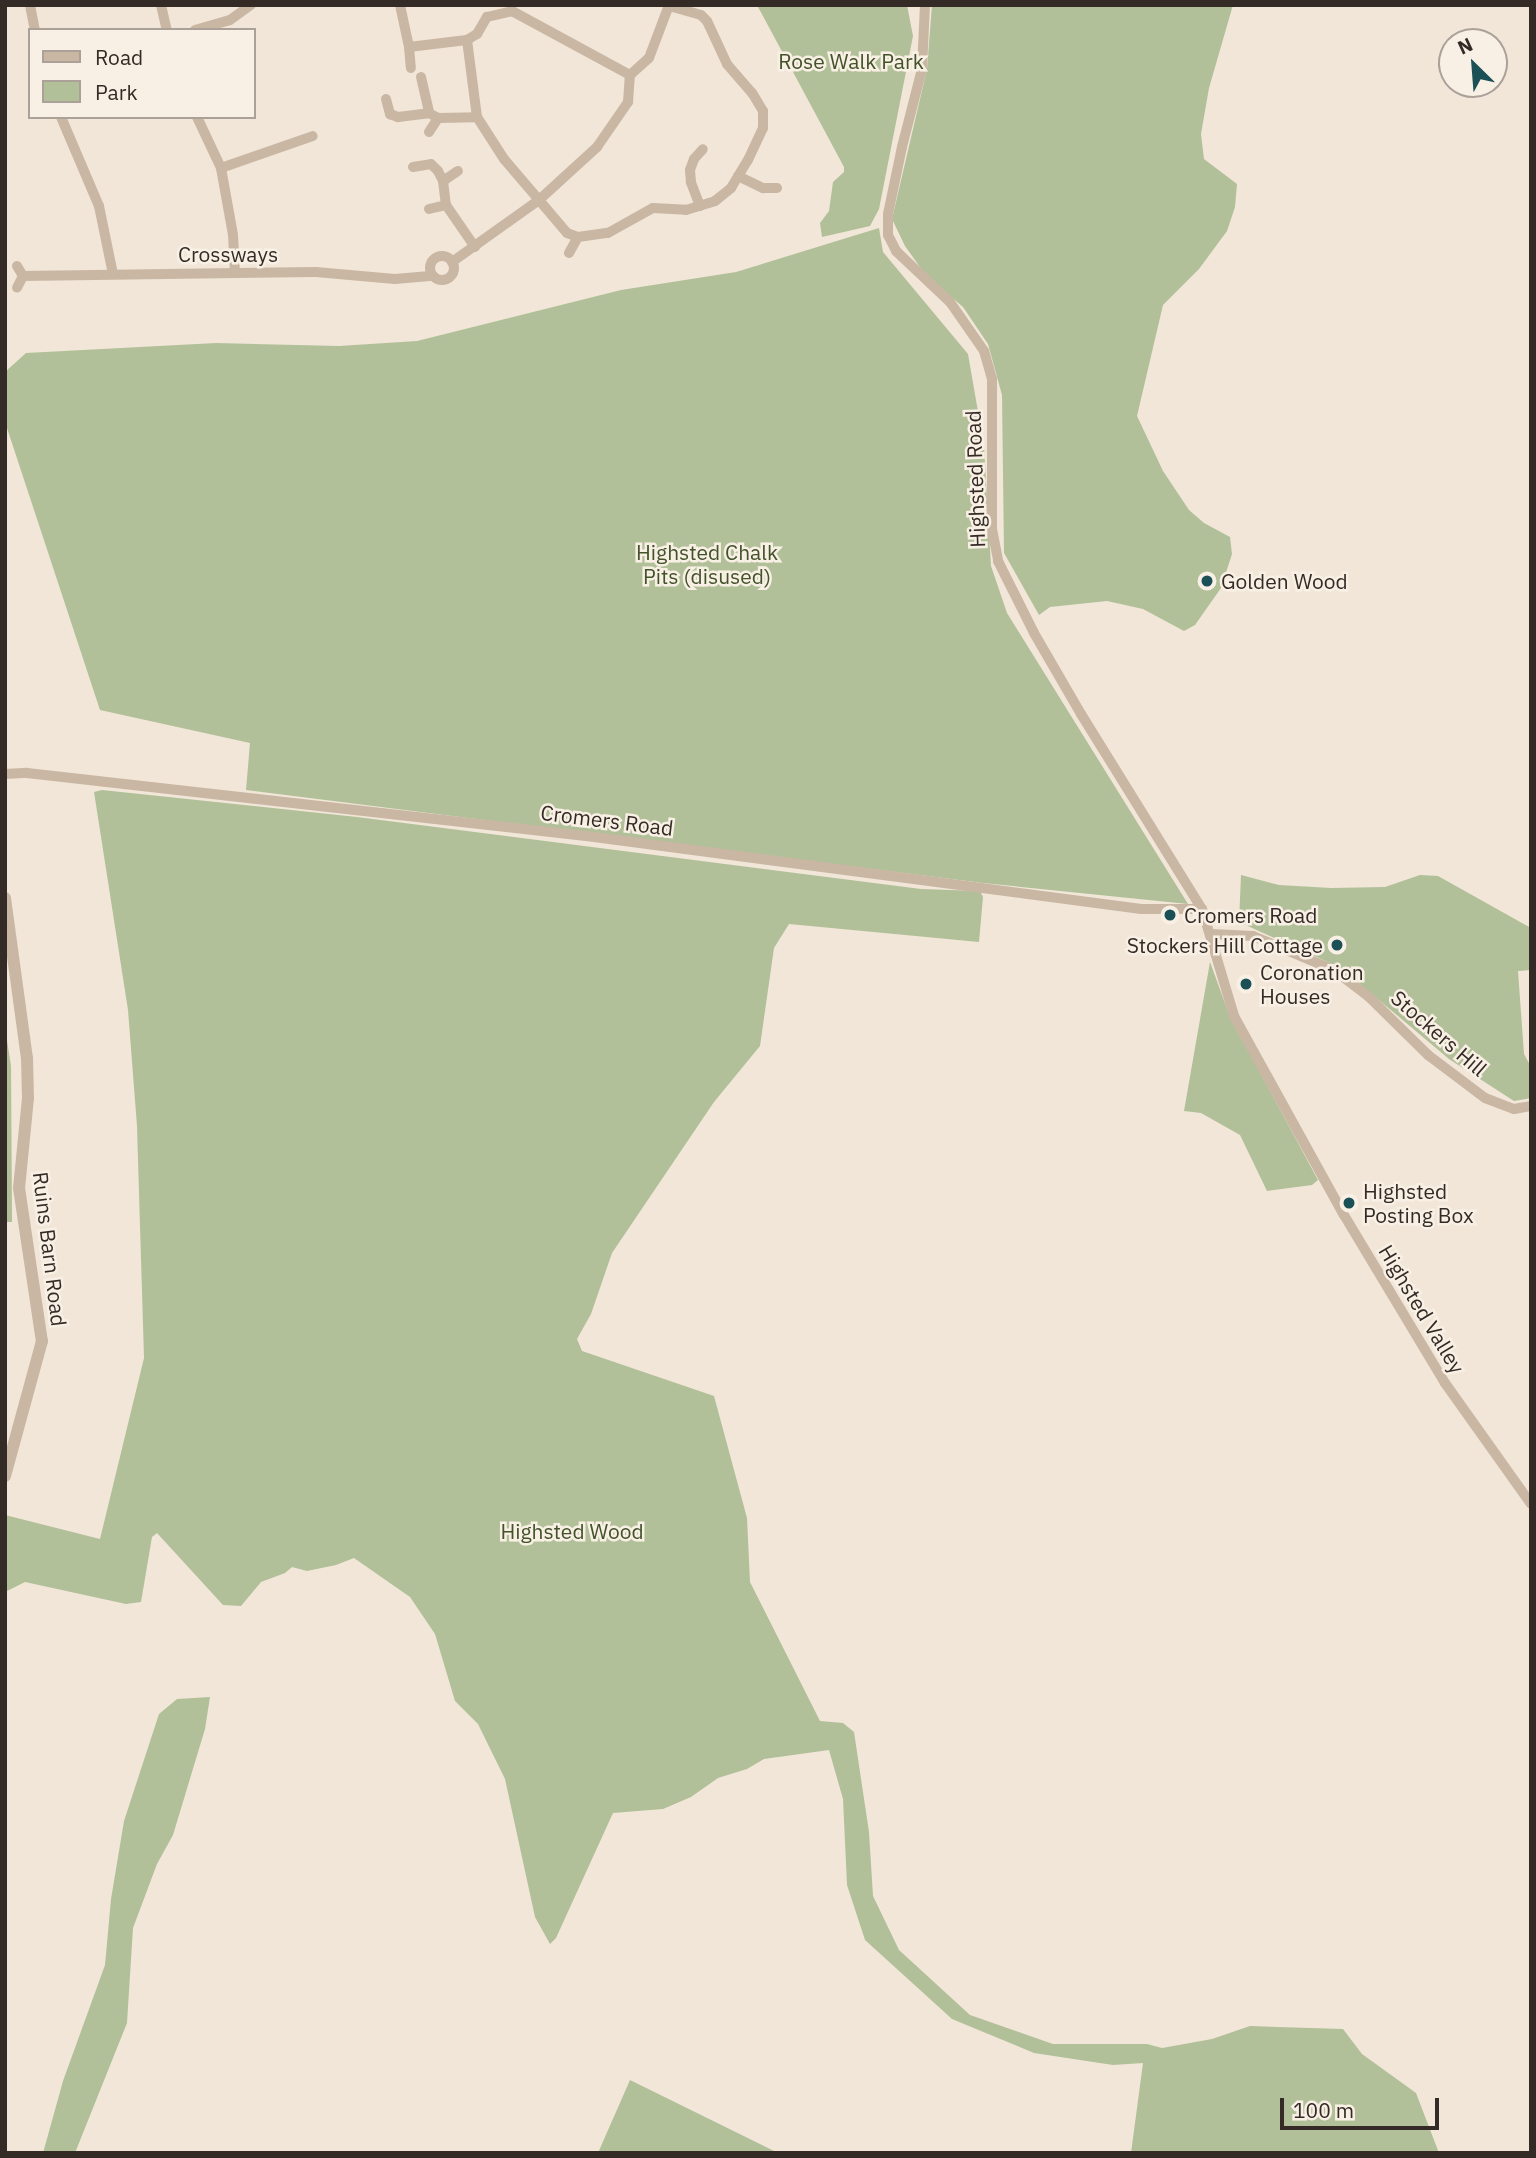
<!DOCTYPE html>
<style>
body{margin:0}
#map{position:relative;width:1536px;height:2158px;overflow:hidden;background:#f1e6d8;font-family:"IBM Plex Sans",sans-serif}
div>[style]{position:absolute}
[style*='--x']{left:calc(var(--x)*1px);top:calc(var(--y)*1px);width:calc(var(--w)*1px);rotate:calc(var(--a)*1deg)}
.green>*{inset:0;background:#b1c099}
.minor>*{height:10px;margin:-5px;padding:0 5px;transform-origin:5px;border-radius:5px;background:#c9b7a4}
.minor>.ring{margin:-5px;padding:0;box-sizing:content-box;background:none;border:10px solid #c9b7a4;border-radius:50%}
.tertiary>*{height:12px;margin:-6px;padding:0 6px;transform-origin:6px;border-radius:6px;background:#c9b7a4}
.dots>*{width:19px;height:19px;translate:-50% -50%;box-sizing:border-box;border:4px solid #f9f0e5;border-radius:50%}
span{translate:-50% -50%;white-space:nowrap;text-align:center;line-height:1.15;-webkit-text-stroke:5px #f9f0e5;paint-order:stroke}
.park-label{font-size:21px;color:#42532a}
.street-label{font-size:21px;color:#352b26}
.poi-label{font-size:21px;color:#352b26}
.left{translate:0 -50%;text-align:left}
.right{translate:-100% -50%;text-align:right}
.frame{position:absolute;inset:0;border:7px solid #352b26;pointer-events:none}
.legend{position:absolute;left:28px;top:28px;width:228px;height:91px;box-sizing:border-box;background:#f9f0e5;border:2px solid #aba199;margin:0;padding:9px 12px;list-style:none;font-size:21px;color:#352b26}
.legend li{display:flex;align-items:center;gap:14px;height:35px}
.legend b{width:35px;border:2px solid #aba199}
.north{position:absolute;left:1438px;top:28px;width:70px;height:70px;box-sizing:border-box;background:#f9f0e5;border:2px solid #aba199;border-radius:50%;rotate:335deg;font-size:19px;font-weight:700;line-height:28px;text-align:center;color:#352b26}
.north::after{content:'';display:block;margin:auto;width:24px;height:32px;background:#1b5056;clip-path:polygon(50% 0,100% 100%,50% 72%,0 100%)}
.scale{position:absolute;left:1280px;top:2098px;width:159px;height:32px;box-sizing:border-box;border:4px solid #352b26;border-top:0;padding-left:9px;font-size:21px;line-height:24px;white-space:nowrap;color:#352b26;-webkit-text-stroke:5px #f9f0e5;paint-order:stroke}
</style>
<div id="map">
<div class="green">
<div style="clip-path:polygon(757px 5px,907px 5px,913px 36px,879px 209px,870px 226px,822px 237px,820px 223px,829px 211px,833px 182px,844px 172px,844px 167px)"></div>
<div style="clip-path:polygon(932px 5px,1233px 5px,1209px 88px,1201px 134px,1204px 159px,1237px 184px,1235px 207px,1227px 231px,1199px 269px,1163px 305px,1137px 416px,1163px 471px,1189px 510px,1204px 523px,1230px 537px,1232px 554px,1221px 588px,1195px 625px,1184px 631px,1143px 609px,1107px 601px,1050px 607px,1039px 615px,1004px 553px,1002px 395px,988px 344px,963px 307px,925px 274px,905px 246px,892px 219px,927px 69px)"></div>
<div style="clip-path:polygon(879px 228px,883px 252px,968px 354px,984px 446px,991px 566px,1007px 613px,1188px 904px,983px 883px,246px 790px,250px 743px,100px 710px,5px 422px,5px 372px,26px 353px,216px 343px,339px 346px,417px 341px,621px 290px,736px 272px)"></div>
<div style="clip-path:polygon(102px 790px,357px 817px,921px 889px,980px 891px,983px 897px,979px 942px,789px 924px,774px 948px,760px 1046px,714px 1102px,612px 1253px,591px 1314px,577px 1339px,582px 1351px,714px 1396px,747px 1518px,750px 1582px,820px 1721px,843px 1723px,854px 1732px,869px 1832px,873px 1896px,899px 1950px,970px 2015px,1053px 2044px,1147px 2044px,1162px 2048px,1212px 2039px,1250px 2026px,1343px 2029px,1362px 2054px,1416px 2093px,1439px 2153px,1131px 2153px,1143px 2063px,1113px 2065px,1034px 2053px,952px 2019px,865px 1940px,847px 1885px,843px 1799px,829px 1750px,764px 1759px,747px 1769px,718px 1778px,691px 1797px,663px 1809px,613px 1813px,556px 1938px,550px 1944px,535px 1917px,505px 1779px,478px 1724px,455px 1701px,435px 1634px,410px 1597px,354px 1558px,336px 1565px,307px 1571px,292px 1567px,285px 1573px,261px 1582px,241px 1606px,223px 1605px,157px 1533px,152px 1537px,141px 1602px,126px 1604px,25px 1582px,5px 1592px,5px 1515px,100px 1539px,144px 1358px,137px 1126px,128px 1010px,94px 792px)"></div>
<div style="clip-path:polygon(1241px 875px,1279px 885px,1331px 888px,1385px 887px,1420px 875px,1438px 876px,1531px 928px,1531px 970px,1518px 971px,1524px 1054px,1531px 1067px,1531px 1098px,1514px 1101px,1449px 1059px,1341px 968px,1239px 922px)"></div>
<div style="clip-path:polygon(1210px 962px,1230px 1017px,1318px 1180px,1312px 1185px,1267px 1191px,1240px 1135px,1201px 1113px,1184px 1111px)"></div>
<div style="clip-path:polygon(5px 1027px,11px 1066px,12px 1222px,5px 1222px)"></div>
<div style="clip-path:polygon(210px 1697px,205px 1729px,173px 1835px,157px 1864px,133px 1928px,127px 2023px,75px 2153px,43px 2153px,63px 2081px,105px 1965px,111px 1899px,124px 1821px,159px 1714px,177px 1699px)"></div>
<div style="clip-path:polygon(630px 2080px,778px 2153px,598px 2153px)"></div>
</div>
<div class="minor">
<div style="--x:30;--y:5;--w:25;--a:79"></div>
<div style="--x:161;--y:5;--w:26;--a:77"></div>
<div style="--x:400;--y:5;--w:43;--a:77.9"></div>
<div style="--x:409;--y:47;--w:58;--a:-6.9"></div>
<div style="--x:467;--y:40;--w:12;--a:-31"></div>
<div style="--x:477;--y:34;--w:20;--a:-60"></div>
<div style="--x:487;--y:17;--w:26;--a:-13"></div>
<div style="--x:925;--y:5;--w:64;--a:92.7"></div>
<div style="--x:922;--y:69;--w:81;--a:104.4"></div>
<div style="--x:902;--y:147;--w:68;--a:101.8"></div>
<div style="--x:888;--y:214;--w:21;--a:90"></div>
<div style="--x:888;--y:235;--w:18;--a:63"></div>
<div style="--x:896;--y:251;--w:74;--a:43.4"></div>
<div style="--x:950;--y:302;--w:60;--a:55.2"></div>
<div style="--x:984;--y:351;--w:29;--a:74"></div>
<div style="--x:992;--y:379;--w:150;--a:90"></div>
<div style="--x:992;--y:529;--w:33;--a:79"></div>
<div style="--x:998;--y:561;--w:80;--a:63.4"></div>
<div style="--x:1034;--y:633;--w:94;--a:59.9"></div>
<div style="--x:1081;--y:714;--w:229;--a:58.2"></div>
<div style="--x:1202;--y:909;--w:112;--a:73.3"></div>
<div style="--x:1234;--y:1016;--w:227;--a:61.1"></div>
<div style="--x:1344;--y:1215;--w:196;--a:59"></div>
<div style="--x:1445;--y:1383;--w:148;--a:54.6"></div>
<div style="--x:512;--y:11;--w:134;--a:28.5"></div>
<div style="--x:195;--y:30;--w:36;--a:-16"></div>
<div style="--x:230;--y:20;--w:26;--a:-36"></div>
<div style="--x:467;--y:40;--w:78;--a:82.6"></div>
<div style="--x:409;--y:47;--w:21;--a:85"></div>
<div style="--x:421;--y:77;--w:37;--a:77"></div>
<div style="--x:429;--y:113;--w:10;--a:29"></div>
<div style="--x:438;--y:118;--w:39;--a:-1"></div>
<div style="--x:386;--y:99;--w:16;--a:75"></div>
<div style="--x:390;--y:114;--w:9;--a:21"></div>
<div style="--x:398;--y:117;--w:31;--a:-7"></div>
<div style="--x:61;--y:117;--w:97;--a:66.9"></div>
<div style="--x:99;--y:206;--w:69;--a:78.4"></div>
<div style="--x:197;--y:117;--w:56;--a:64.8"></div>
<div style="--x:221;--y:168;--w:68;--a:79.8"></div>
<div style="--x:233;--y:235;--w:38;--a:87"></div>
<div style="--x:477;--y:117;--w:50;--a:57.3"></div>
<div style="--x:504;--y:159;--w:54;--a:49.5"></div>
<div style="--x:539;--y:200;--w:43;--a:49.7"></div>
<div style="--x:567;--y:233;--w:12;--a:20"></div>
<div style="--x:578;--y:237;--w:30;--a:-8"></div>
<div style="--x:608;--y:233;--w:51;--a:-29.1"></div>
<div style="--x:653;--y:208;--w:33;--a:3"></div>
<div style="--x:686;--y:210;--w:30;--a:-17"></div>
<div style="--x:715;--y:201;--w:21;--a:-39"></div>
<div style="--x:731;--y:188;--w:33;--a:-59"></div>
<div style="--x:748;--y:160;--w:35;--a:-65"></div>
<div style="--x:763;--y:128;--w:17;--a:-90"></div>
<div style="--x:763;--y:111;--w:21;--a:-121"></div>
<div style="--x:752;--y:93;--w:38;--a:-131"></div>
<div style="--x:727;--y:64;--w:47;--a:-114.9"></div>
<div style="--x:707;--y:21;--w:8;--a:-135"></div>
<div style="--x:701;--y:15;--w:33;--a:-164"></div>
<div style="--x:429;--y:132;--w:17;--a:-57"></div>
<div style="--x:413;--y:167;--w:18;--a:-9"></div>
<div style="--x:431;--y:164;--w:10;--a:45"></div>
<div style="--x:438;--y:171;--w:11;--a:63"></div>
<div style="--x:443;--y:181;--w:24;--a:83"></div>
<div style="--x:446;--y:205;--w:51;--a:55.4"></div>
<div style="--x:221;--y:168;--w:97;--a:-19.2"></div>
<div style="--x:738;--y:176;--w:28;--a:26"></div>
<div style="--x:763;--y:188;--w:14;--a:0"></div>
<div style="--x:443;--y:181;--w:18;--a:-34"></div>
<div style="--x:700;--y:206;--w:26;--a:-111"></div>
<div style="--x:691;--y:182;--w:12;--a:-95"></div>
<div style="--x:690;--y:170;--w:12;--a:-70"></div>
<div style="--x:694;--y:159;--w:13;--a:-48"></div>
<div style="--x:429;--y:209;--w:17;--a:-13"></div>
<div style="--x:569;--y:253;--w:18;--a:-61"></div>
<div class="ring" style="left:430px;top:256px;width:14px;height:14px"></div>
<div style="--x:452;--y:262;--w:107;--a:-35.5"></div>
<div style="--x:539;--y:200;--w:79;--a:-42.4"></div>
<div style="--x:597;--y:147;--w:55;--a:-55.4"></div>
<div style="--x:628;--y:102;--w:27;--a:-86"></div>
<div style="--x:630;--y:75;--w:25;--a:-42"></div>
<div style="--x:649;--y:58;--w:57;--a:-69.3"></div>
<div style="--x:17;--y:266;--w:12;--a:59"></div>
<div style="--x:23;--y:276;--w:13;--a:117"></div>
<div style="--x:23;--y:276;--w:293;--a:-0.8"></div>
<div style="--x:316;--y:272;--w:79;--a:5.1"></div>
<div style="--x:395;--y:279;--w:38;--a:-5"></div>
<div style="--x:5;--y:774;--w:22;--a:-3"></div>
<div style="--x:27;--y:773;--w:571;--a:6.44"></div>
<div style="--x:594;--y:837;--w:552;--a:7.5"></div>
<div style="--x:1141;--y:909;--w:61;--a:0"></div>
<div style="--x:1211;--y:934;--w:42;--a:2.7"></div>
<div style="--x:1253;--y:936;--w:88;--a:22.8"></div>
<div style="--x:1334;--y:970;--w:44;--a:37.6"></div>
<div style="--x:1369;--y:997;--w:83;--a:44.5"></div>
<div style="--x:1428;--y:1055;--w:71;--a:37"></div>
<div style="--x:1485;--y:1098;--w:31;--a:21"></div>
<div style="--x:1514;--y:1109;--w:17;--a:-10"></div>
</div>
<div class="tertiary">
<div style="--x:5;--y:898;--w:162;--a:82.2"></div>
<div style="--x:27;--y:1058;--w:40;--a:88.6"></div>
<div style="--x:28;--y:1098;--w:90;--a:95.7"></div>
<div style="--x:19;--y:1188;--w:155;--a:81.5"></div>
<div style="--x:42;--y:1341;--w:140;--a:105.3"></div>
</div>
<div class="dots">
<div style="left:1207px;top:581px;background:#1b5056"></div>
<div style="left:1170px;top:915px;background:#1b5056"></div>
<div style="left:1337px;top:945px;background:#1b5056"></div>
<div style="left:1246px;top:984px;background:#1b5056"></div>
<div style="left:1349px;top:1203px;background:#1b5056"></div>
</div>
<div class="park-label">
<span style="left:851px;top:61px">Rose Walk Park</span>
<span style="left:707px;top:564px">Highsted Chalk<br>Pits (disused)</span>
<span style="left:572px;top:1531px">Highsted Wood</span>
</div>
<div class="street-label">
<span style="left:228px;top:254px">Crossways</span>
<span style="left:975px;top:479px;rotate:-92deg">Highsted Road</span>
<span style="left:607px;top:820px;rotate:7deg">Cromers Road</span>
<span style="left:1439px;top:1033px;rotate:41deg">Stockers Hill</span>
<span style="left:50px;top:1249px;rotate:83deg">Ruins Barn Road</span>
<span style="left:1422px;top:1309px;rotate:59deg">Highsted Valley</span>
</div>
<div class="poi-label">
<span class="left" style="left:1221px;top:581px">Golden Wood</span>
<span class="left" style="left:1184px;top:915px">Cromers Road</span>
<span class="right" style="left:1323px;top:945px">Stockers Hill Cottage</span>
<span class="left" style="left:1260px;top:984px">Coronation<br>Houses</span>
<span class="left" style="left:1363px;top:1203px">Highsted<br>Posting Box</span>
</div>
<div class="frame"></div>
<ul class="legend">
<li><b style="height:9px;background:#c9b7a4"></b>Road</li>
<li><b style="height:19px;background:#b1c099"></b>Park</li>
</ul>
<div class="north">N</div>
<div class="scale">100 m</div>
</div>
